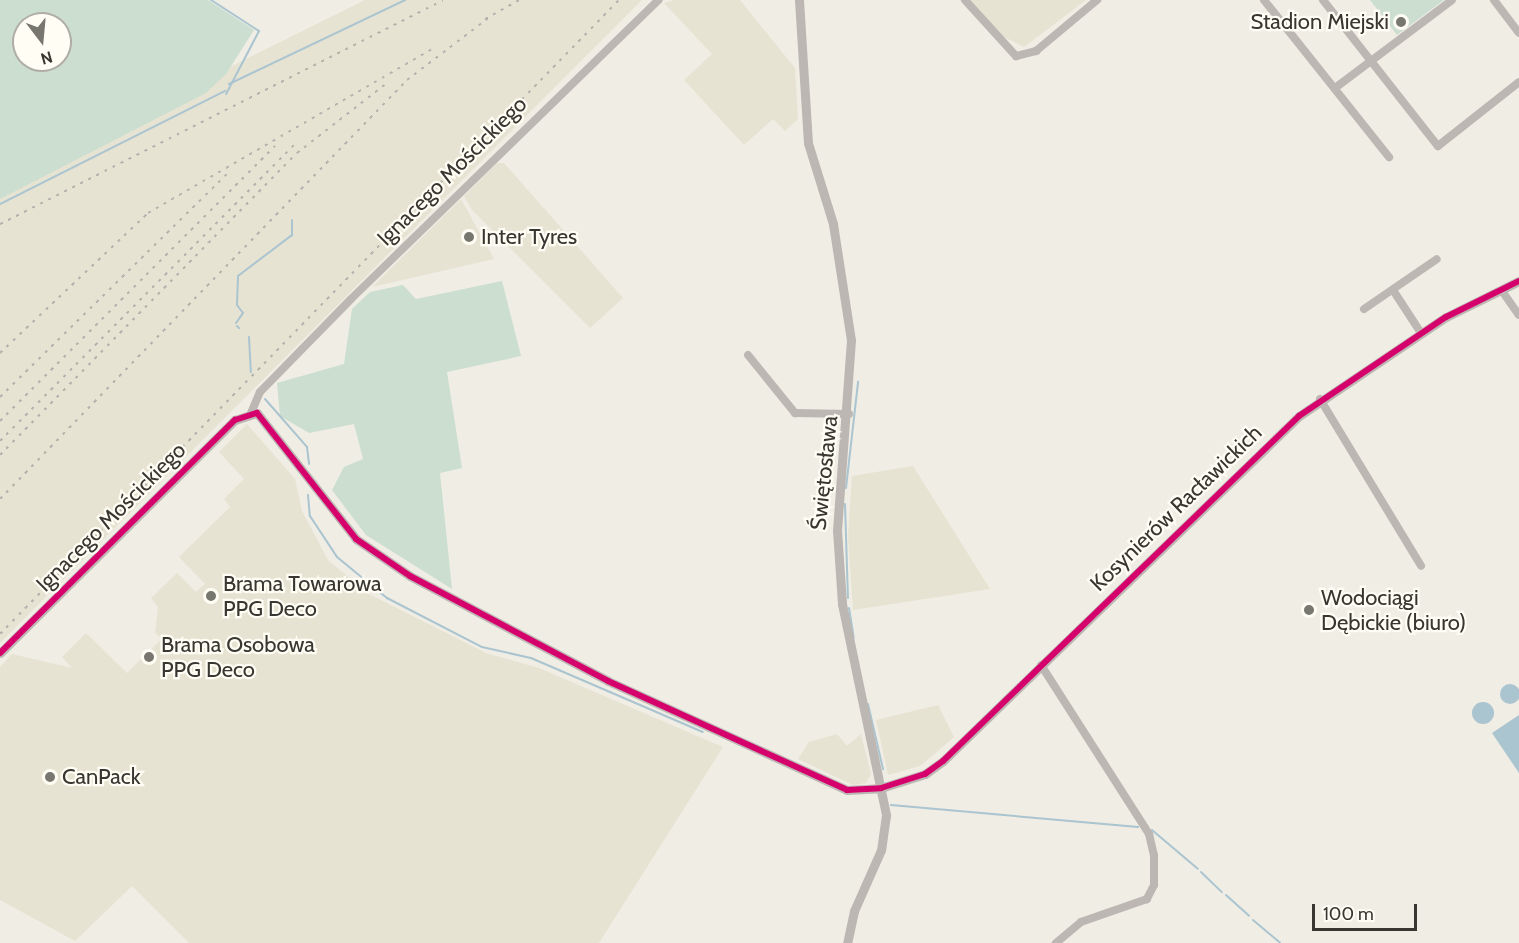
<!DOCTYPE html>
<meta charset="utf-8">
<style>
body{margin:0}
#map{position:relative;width:1519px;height:943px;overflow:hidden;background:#efede4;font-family:Cabin,sans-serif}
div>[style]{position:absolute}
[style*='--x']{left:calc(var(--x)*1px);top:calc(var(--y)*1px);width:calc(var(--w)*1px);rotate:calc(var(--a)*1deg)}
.built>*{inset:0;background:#e7e3d3}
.green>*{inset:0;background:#ccdecf}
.water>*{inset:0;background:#aac4d0}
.round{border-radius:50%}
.stream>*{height:2px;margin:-1px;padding:0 1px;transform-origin:1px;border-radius:1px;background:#aac4d0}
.minor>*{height:8px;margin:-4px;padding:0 4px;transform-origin:4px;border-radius:4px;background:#bdb7b4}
.tertiary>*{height:9px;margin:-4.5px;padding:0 4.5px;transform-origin:4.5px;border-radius:4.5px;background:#bdb7b4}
.rail>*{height:2px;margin-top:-1px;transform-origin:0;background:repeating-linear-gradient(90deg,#b4b2ad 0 3px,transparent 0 9px)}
.cycleway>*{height:6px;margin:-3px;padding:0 3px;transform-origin:3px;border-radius:3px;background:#d6006c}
.dots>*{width:16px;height:16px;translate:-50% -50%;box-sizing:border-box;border:3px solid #fffdf4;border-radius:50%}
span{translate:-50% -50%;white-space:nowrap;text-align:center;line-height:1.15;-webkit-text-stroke:4.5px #fffdf4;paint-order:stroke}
.poi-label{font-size:22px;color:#373630}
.right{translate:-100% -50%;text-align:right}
.left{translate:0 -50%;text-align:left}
.street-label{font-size:22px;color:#373630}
.north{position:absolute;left:12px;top:12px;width:60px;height:60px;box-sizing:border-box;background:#fffdf4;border:2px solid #afada6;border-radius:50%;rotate:164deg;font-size:16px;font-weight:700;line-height:24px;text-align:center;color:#373630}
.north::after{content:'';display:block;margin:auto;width:21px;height:27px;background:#77766f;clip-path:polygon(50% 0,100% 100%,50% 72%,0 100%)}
.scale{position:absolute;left:1312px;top:904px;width:105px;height:27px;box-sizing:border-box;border:3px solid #373630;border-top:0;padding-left:8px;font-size:18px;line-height:21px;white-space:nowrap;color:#373630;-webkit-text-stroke:4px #fffdf4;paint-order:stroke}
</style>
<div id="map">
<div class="built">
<div style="clip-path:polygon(365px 0,642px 0,0 643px,0 181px)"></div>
<div style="clip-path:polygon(674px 0,740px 0,795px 68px,798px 119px,785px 131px,773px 119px,744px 145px,684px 80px,712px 54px,664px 3px)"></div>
<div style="clip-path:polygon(970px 0,1086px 0,1024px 47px,1000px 35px)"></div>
<div style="clip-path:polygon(497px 163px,504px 163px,623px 298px,590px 328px,472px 210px,464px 196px)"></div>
<div style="clip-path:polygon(461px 199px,494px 259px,372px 287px)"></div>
<div style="clip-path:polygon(247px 424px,295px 479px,302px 511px,328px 560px,369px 594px,486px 653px,539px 668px,723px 747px,599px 943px,189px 943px,132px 886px,75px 941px,0 900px,0 667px,12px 654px,72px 668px,62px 657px,86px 633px,127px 673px,140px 660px,162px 639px,155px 633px,158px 607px,151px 598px,177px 573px,196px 592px,205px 584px,179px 557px,230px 507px,224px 499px,244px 479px,219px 452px)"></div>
<div style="clip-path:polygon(913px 466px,990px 589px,853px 610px,848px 536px,852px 476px)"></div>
<div style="clip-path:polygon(938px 705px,954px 737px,920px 766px,888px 775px,876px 720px)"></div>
<div style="clip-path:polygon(837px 734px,847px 746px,861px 734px,871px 774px,866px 783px,853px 785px,798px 759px,809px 742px)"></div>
</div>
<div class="green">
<div style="clip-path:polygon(evenodd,0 0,208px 0,254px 30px,226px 74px,206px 93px,0 199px,0 0,24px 24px,60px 24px,60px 60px,24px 60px,24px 24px)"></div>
<div style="clip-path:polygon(1370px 0,1444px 0,1397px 35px)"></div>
<div style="clip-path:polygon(502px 281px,521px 356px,447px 372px,462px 468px,440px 473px,452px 589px,366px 535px,332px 490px,344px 467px,363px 459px,354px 424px,309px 433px,280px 416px,277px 383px,344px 364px,352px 309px,370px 292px,403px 285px,416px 299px)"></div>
</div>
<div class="water">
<div class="round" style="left:1500px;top:684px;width:20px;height:20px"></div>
<div class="round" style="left:1472px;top:702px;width:22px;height:22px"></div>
<div style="clip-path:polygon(1519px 715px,1519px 773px,1492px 733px)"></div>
</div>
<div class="stream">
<div style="--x:211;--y:0;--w:57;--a:32.9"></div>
<div style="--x:259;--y:31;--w:71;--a:117.6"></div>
<div style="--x:229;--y:84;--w:195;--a:-25.5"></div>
<div style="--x:0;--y:204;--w:252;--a:-26.7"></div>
<div style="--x:236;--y:323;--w:12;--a:-55"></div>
<div style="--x:243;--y:313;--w:10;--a:-127"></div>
<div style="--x:237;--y:305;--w:29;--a:-88"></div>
<div style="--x:238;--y:276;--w:68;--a:-37.2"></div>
<div style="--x:292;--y:235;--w:15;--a:-90"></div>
<div style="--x:237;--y:326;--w:3;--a:45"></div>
<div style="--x:249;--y:337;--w:35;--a:87"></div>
<div style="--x:265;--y:399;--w:64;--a:48.8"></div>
<div style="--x:307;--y:447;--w:17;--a:83"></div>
<div style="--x:846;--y:488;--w:107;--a:-83.5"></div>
<div style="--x:308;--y:495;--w:21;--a:85"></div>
<div style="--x:310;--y:516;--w:49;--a:56.6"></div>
<div style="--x:337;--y:557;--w:65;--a:39.4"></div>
<div style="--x:387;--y:598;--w:107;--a:27.3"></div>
<div style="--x:482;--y:647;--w:50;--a:12.7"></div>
<div style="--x:531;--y:658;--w:187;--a:23.3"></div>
<div style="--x:845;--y:504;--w:94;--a:88.2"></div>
<div style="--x:849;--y:608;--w:30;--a:81"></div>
<div style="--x:868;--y:704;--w:67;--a:77"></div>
<div style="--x:891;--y:805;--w:248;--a:5.1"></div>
<div style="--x:1152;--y:830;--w:60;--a:40.3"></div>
<div style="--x:1201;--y:872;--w:29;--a:44"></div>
<div style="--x:1226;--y:895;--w:31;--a:42"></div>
<div style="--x:1253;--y:920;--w:35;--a:40"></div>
</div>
<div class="minor">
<div style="--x:965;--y:0;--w:76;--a:47.7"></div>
<div style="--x:1016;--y:56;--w:21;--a:-14"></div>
<div style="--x:1036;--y:51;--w:80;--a:-39.9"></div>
<div style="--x:1264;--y:0;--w:201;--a:51.5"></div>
<div style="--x:1323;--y:0;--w:186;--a:51.8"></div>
<div style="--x:1438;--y:146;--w:103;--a:-38.3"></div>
<div style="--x:1494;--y:0;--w:41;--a:52.9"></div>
<div style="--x:1335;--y:88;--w:146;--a:-36.9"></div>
<div style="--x:1393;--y:290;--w:51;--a:56.9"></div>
<div style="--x:1502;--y:291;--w:29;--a:55"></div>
<div style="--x:1364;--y:309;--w:88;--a:-34.4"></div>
<div style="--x:748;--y:355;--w:75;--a:51"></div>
<div style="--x:795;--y:413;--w:54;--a:1.1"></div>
<div style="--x:1320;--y:399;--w:195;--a:58.8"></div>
<div style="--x:251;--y:413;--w:23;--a:-67"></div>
<div style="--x:260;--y:392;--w:130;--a:-45.6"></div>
<div style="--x:351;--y:299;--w:429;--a:-44.2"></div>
<div style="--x:1041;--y:665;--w:201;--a:57.4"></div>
<div style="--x:1149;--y:834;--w:22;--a:77"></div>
<div style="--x:1154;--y:855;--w:30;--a:90"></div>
<div style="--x:1154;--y:885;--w:16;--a:117"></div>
<div style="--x:1147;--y:899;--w:70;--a:160.8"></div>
<div style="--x:1081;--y:922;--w:33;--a:140"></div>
</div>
<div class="tertiary">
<div style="--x:799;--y:0;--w:143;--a:86.4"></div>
<div style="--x:808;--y:143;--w:85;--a:72.8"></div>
<div style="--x:833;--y:224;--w:117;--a:81.2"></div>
<div style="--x:851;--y:340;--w:191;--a:94.2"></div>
<div style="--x:837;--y:530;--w:74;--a:86.1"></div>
<div style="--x:842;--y:604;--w:216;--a:78.2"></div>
<div style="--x:886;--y:815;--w:35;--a:98"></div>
<div style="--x:881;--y:850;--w:67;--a:113.9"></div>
<div style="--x:854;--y:911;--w:33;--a:102"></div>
<div style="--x:0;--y:653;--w:331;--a:-44.8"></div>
<div style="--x:235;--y:420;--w:23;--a:-18"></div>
<div style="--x:257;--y:413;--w:160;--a:51.8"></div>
<div style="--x:356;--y:539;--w:65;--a:34.4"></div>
<div style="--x:410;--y:576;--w:224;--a:27.9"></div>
<div style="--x:608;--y:681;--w:263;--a:24.5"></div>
<div style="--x:847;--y:790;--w:34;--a:-3"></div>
<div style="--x:881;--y:788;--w:46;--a:-17.7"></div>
<div style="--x:925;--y:774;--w:22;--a:-36"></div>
<div style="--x:943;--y:761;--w:496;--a:-44.1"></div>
<div style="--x:1299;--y:416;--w:177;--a:-34"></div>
<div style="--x:1446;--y:317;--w:81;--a:-26.3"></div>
</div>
<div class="rail">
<div style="--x:485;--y:19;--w:39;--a:-29"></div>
<div style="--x:0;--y:224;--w:496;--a:-26.8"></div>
<div style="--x:0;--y:353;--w:204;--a:-43.4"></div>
<div style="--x:148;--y:213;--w:332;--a:-30"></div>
<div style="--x:0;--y:397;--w:318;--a:-44.5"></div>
<div style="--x:0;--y:421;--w:389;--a:-45"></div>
<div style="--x:0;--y:441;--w:423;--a:-45.2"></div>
<div style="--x:0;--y:455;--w:424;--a:-45.5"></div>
<div style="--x:297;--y:153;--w:114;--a:-37.9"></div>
<div style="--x:0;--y:499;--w:584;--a:-45.83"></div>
<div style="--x:407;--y:80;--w:106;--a:-37.3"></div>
<div style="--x:0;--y:634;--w:886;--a:-45.69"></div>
</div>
<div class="cycleway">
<div style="--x:0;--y:653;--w:331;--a:-44.8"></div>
<div style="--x:235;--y:420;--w:23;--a:-18"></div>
<div style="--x:257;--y:413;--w:160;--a:51.8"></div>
<div style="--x:356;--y:539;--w:65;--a:34.4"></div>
<div style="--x:410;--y:576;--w:224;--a:27.9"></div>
<div style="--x:608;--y:681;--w:263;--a:24.5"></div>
<div style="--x:847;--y:790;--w:34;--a:-3"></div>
<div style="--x:881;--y:788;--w:46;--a:-17.7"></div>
<div style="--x:925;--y:774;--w:22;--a:-36"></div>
<div style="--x:943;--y:761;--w:496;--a:-44.1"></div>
<div style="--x:1299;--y:416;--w:177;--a:-34"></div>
<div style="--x:1446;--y:317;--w:81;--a:-26.3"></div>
</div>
<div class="dots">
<div style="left:1401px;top:22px;background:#77766f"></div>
<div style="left:469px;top:237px;background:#77766f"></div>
<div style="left:211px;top:596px;background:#77766f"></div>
<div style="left:1309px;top:610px;background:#77766f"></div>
<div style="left:149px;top:657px;background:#77766f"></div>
<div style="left:50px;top:777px;background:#77766f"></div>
</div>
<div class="poi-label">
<span class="right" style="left:1389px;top:22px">Stadion Miejski</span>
<span class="left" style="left:481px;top:237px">Inter Tyres</span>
<span class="left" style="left:223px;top:596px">Brama Towarowa<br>PPG Deco</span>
<span class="left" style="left:1321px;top:610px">Wodociągi<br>Dębickie (biuro)</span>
<span class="left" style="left:161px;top:657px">Brama Osobowa<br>PPG Deco</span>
<span class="left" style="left:62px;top:777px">CanPack</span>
</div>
<div class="street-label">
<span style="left:452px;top:171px;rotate:-45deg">Ignacego Mościckiego</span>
<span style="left:824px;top:473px;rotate:-84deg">Świętosława</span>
<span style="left:1176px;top:508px;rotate:-44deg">Kosynierów Racławickich</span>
<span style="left:111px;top:517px;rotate:-45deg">Ignacego Mościckiego</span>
</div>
<div class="north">N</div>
<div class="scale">100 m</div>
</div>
